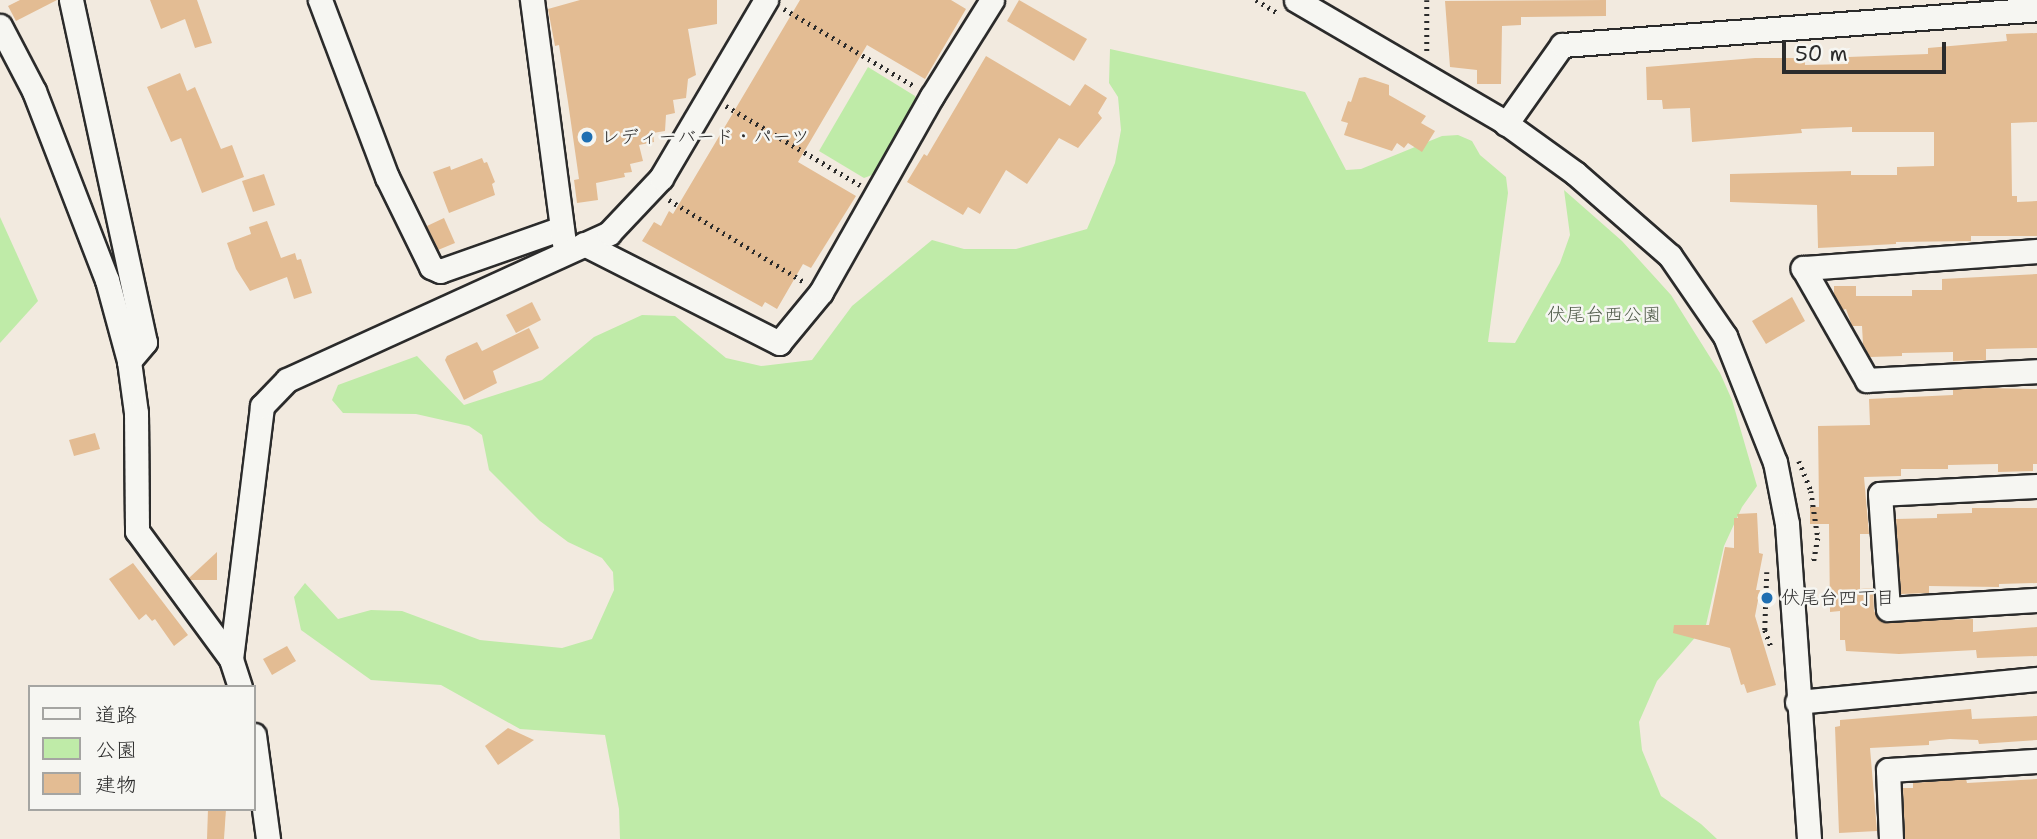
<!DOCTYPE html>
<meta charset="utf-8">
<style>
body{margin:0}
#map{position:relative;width:2037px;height:839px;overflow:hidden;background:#f2eadf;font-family:"Shantell Sans","Klee One",sans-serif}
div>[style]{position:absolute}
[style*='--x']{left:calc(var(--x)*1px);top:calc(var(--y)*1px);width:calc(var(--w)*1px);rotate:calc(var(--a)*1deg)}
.green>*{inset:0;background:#bfeba8}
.building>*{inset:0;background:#e3bc93}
.path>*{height:4.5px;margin-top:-2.25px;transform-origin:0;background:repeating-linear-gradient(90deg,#2b2b2b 0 2px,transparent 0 7px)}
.roads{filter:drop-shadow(2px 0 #2b2b2b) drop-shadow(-2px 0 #2b2b2b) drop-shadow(0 2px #2b2b2b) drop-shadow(0 -2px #2b2b2b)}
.minor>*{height:23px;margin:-11.5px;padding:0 11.5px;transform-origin:11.5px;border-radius:11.5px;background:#f6f6f2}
.dots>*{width:19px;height:19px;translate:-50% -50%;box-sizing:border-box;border:4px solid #f6f6f2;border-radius:50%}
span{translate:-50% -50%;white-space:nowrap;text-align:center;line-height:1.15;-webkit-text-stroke:5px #f6f6f2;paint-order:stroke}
.poi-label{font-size:19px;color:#2b2b2b}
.left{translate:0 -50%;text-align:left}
.park-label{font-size:19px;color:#505b4a}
.legend{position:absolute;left:28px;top:685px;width:228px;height:126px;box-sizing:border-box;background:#f6f6f2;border:2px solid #a5a5a2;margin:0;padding:9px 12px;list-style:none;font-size:21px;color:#2b2b2b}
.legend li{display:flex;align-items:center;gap:14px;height:35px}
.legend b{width:35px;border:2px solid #a5a5a2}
.scale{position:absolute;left:1782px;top:42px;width:164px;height:32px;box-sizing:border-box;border:4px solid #2b2b2b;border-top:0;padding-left:9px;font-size:21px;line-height:24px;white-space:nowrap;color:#2b2b2b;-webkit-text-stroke:5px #f6f6f2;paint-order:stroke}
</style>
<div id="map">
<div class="green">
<div style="clip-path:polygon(1110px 49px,1305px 92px,1346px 170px,1361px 169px,1442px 136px,1458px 135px,1472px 141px,1480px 155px,1506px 177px,1508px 193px,1488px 342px,1515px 343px,1560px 263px,1570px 235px,1564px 190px,1622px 241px,1671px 295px,1720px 373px,1732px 400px,1757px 486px,1742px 507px,1724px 546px,1706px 625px,1657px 681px,1639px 722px,1642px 750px,1661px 796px,1701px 824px,1717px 839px,620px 839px,619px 809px,605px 735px,520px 729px,441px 685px,371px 680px,301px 630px,294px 597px,305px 583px,338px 619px,371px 610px,402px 611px,480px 640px,562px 648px,592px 639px,614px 590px,613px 572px,602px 558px,568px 542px,540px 521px,489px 470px,482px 435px,469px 426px,416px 414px,343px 413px,332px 400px,338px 385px,417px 356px,464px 405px,542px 380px,594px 337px,642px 315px,675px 316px,726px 358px,761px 366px,812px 360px,852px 306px,932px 240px,964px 249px,1016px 249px,1087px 229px,1115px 163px,1121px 130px,1118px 97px,1109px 83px)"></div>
<div style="clip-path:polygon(868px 67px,915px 96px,918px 105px,872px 175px,864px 178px,819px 151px)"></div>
<div style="clip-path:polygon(0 217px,38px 301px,0 343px)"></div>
</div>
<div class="building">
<div style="clip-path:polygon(20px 0,57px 0,16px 21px,8px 6px)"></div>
<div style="clip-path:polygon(150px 0,197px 0,212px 43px,195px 48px,185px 19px,161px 29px)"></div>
<div style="clip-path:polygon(580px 0,717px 0,717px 24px,688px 29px,696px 75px,688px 79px,686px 98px,673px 100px,675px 113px,666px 115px,665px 131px,653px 133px,654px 142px,639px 145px,643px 161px,630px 164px,632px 172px,624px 173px,625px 177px,596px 183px,598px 200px,577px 203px,574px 180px,579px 179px,568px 102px,559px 45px,555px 46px,548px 9px)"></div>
<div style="clip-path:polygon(800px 0,951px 0,966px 9px,925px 79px,867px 45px,798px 162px,856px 196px,811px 268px,803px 264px,777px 309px,765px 302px,762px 307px,642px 241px,654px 222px,661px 226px,669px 211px,673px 214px)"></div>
<div style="clip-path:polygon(1019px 0,1087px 39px,1074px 61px,1007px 21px)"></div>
<div style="clip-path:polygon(1606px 0,1606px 16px,1521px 17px,1521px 25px,1502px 26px,1501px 84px,1477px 84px,1477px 70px,1450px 67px,1445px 1px)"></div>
<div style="clip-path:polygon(2037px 33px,2037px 122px,2011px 123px,2012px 196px,2017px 196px,2017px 202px,2037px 201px,2037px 236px,1971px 236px,1971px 241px,1896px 242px,1896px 244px,1818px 248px,1817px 205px,1730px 202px,1730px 174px,1851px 171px,1851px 175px,1897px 175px,1897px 167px,1934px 166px,1934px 132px,1852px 132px,1852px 127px,1801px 129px,1802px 133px,1692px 142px,1690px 108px,1663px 109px,1662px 100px,1647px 100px,1646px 67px,1755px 58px,1805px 58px,1805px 65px,1848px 64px,1848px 57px,1928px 54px,1928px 48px,2007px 41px,2006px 34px)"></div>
<div style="clip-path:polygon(986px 56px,1070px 106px,1085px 84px,1107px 98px,1098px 113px,1102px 118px,1078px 148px,1059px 138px,1027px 184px,1006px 170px,980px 214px,968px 207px,963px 215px,907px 182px,924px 154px,927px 156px)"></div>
<div style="clip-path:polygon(180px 73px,187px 91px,195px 87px,221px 149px,232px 145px,244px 177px,202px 193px,181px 138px,171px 142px,147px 87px)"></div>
<div style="clip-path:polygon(1365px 77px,1389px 85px,1389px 95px,1426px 116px,1421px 123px,1435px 131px,1422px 152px,1408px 143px,1404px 148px,1397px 143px,1392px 151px,1344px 135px,1348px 123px,1341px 121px,1348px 101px,1351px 102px,1359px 78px)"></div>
<div style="clip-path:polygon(482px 158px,484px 163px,487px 162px,495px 182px,492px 184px,495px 195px,449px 213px,433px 172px,450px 166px,451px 170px)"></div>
<div style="clip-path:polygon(264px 174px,275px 205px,253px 212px,242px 181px)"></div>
<div style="clip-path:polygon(444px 218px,455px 243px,438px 250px,427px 226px)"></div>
<div style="clip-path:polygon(267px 221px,281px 258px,295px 253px,297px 260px,301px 259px,312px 293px,294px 299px,287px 277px,250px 291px,236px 269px,227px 243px,251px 234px,249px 227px)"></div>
<div style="clip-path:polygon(2037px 274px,2037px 348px,1986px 349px,1986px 360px,1953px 361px,1953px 352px,1902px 353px,1902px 356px,1870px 357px,1863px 344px,1862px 326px,1852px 326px,1846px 309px,1843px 310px,1834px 294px,1834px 286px,1856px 286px,1856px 296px,1912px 296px,1912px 290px,1942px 290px,1942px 279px)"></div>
<div style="clip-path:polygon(1792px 297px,1805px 321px,1766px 344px,1752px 321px)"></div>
<div style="clip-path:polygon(532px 302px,541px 320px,516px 333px,506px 315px)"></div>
<div style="clip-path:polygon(529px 328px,539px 348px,493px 371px,497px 383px,464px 400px,445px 360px,447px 356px,477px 342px,482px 351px)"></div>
<div style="clip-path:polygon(1987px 388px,2037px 389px,2037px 464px,2033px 464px,2033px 471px,1998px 472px,1998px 464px,1948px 465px,1948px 469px,1901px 469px,1901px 476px,1864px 477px,1869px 534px,1860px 534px,1860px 589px,1873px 588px,1874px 611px,1882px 622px,1973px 619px,1973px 632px,2037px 627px,2037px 656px,1977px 658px,1976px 650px,1899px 654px,1846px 651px,1845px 640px,1840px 640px,1840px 611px,1830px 612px,1829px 524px,1810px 524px,1810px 507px,1819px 507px,1818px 426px,1870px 425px,1869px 399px,1953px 395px,1953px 389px)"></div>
<div style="clip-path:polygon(95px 433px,100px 449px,74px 456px,69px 440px)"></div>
<div style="clip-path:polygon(1972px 508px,2037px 508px,2037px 583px,1999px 584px,1999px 587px,1929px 586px,1929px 593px,1901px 594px,1896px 519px,1937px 518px,1937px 514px,1972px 513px)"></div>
<div style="clip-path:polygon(1757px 513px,1759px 553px,1763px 554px,1756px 590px,1760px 590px,1755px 616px,1776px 685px,1747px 693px,1744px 684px,1741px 685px,1730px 648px,1673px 633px,1674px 625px,1709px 625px,1725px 547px,1734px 548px,1734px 518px,1738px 518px,1737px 514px)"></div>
<div style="clip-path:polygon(217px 552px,217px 580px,190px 580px,189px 578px)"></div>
<div style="clip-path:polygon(133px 563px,188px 635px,174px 646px,155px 619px,152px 621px,146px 614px,139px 620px,109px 579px)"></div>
<div style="clip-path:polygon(287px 646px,296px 661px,272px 675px,263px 659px)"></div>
<div style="clip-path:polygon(1971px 709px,1972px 719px,2037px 716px,2037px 740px,1979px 744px,1978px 740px,1950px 739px,1929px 741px,1929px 745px,1870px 748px,1877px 831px,1839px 833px,1835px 727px,1840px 726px,1840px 720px)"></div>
<div style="clip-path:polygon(508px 728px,534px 740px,498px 765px,485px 746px)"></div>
<div style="clip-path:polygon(1966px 779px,1967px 783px,2037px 779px,2037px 839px,1905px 839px,1903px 788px,1913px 788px,1913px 783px)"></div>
<div style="clip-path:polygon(208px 809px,226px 809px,224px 839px,207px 839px)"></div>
</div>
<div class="path">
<div style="--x:1256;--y:0;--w:27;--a:31"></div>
<div style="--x:1427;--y:0;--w:53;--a:90"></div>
<div style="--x:784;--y:9;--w:153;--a:30.6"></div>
<div style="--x:726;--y:106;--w:156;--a:30.5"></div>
<div style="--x:669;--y:200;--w:157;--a:31.2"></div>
<div style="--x:1799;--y:461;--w:32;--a:68"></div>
<div style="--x:1811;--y:491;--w:48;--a:81.5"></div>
<div style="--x:1818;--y:538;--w:27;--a:100"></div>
<div style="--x:1767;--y:572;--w:58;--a:92"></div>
<div style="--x:1765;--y:630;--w:20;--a:70"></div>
</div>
<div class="roads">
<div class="minor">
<div style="--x:71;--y:0;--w:350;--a:77.8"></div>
<div style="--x:145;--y:342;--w:25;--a:130"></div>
<div style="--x:320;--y:0;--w:189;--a:69.3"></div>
<div style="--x:387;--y:177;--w:100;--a:63.9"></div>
<div style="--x:431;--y:267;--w:10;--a:24"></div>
<div style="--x:440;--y:271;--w:129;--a:-19.4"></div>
<div style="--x:532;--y:0;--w:245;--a:82.5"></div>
<div style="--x:1296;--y:0;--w:240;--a:30.3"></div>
<div style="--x:1503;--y:121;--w:89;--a:35.8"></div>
<div style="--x:1575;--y:173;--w:126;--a:41.1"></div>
<div style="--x:1670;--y:256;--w:97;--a:55.5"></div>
<div style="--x:1725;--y:336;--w:136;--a:68.4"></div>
<div style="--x:1775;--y:462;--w:63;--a:79"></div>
<div style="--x:1787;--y:524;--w:316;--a:86"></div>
<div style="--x:0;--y:26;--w:73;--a:62.4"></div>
<div style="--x:34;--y:91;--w:203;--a:68.9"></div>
<div style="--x:107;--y:280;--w:84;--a:74.8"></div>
<div style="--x:129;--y:361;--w:52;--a:82.3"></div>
<div style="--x:136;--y:413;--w:118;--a:89.5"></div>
<div style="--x:137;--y:531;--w:159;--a:53.7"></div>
<div style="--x:1506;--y:124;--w:97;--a:-54.7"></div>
<div style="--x:1562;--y:45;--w:476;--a:-4.3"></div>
<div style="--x:584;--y:244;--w:219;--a:26.9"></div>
<div style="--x:779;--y:343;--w:66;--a:-50.5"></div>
<div style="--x:821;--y:292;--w:225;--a:-60.5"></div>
<div style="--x:932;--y:96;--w:113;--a:-58"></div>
<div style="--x:2037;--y:251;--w:235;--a:175.8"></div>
<div style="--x:1803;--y:268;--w:129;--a:60.3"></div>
<div style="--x:1867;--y:380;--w:170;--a:-3"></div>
<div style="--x:2037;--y:486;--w:157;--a:177.1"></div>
<div style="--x:1880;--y:494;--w:115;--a:86"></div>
<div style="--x:1888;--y:609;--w:149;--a:-3.5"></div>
<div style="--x:240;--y:687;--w:29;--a:-108"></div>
<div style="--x:231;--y:659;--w:255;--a:-83"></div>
<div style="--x:262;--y:406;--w:36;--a:-46"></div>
<div style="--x:287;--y:380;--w:354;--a:-24.5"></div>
<div style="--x:609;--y:233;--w:76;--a:-46.6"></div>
<div style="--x:661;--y:178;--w:207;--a:-59.5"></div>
<div style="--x:1797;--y:702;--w:241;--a:-5.5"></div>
<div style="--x:254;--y:735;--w:105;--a:82.3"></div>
<div style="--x:1891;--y:839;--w:69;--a:-92.5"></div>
<div style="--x:1888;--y:770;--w:149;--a:-3.5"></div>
</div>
</div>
<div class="dots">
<div style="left:587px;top:137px;background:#1f6fb2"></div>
<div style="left:1767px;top:598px;background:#1f6fb2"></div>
</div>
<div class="poi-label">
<span class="left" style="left:601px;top:137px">レディーバード・パーツ</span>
<span class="left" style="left:1781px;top:598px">伏尾台四丁目</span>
</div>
<div class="park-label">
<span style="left:1604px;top:315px">伏尾台⻄公園</span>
</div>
<ul class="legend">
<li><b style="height:9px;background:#f6f6f2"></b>道路</li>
<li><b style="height:19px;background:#bfeba8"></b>公園</li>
<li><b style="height:19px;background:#e3bc93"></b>建物</li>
</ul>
<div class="scale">50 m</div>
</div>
